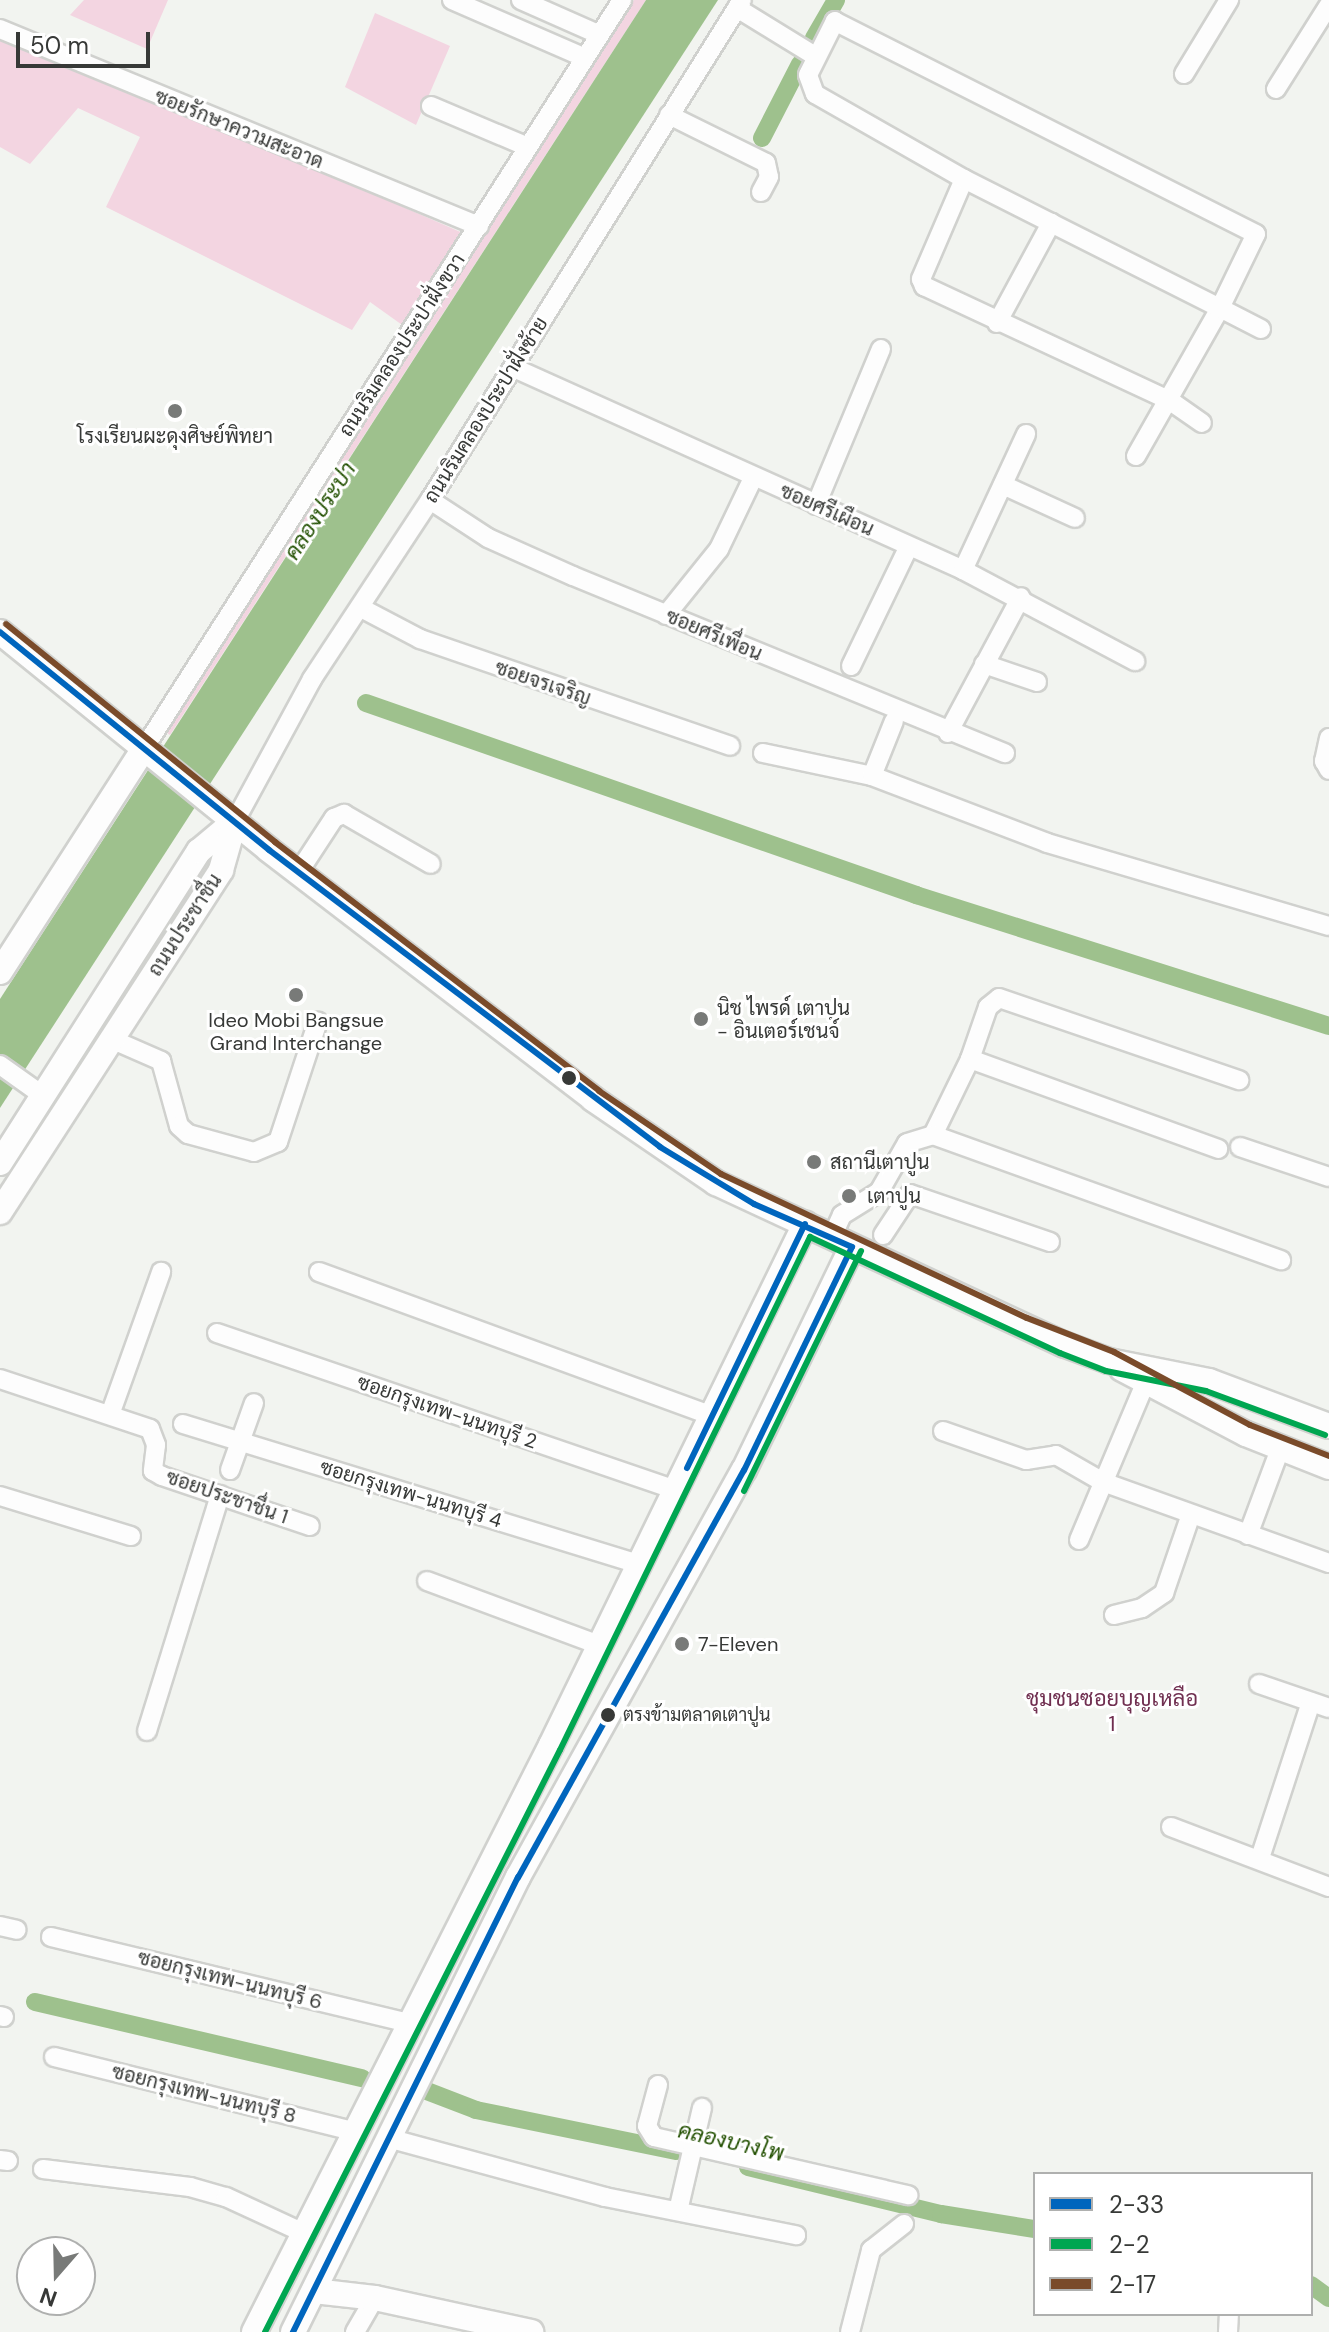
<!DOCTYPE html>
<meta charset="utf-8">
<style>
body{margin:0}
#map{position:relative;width:1329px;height:2332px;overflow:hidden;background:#f2f4f0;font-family:"DM Sans",Sarabun,sans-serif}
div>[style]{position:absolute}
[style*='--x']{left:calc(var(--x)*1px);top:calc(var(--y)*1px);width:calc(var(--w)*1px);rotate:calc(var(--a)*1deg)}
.green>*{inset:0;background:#f3d5e1}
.water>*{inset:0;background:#9ec18d}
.canal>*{height:18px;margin:-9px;padding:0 9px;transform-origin:9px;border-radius:9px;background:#9ec18d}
.roads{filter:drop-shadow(2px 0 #d0d1ce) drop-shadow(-2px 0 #d0d1ce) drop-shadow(0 2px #d0d1ce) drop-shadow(0 -2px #d0d1ce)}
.street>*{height:18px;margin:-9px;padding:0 9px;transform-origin:9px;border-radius:9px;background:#fdfdfd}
.secondary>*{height:24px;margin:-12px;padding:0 12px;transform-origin:12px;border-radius:12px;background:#fdfdfd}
.bus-1>*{height:6px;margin:-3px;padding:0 3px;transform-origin:3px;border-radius:3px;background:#0065bd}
.bus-2>*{height:6px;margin:-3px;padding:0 3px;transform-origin:3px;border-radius:3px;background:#00a651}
.bus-3>*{height:6px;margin:-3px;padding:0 3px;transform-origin:3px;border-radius:3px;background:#7a4b2a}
.dots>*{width:22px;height:22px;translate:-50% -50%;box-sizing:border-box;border:4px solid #fff;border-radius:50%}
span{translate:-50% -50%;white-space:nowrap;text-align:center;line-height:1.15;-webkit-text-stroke:6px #fff;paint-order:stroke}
.bus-label{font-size:18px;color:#373937}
.left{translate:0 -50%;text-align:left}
.street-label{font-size:20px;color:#373937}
.poi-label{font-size:20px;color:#373937}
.water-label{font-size:22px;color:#255204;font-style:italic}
.neighbourhood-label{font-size:22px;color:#702f50}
.legend{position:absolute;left:1033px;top:2172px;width:280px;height:144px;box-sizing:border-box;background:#fff;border:2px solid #afb0af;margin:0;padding:10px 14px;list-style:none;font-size:24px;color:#373937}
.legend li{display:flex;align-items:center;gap:16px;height:40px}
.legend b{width:40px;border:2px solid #afb0af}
.north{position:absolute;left:16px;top:2236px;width:80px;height:80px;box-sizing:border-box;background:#fff;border:2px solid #afb0af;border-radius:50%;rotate:200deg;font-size:22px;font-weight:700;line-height:32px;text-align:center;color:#373937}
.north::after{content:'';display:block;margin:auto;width:28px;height:36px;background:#787a78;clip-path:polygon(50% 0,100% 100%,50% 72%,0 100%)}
.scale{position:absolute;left:16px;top:32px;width:134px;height:36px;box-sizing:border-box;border:4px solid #373937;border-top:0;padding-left:10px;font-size:24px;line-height:28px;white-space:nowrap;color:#373937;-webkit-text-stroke:6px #fff;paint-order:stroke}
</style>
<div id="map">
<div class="green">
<div style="clip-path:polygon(84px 0,168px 0,147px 49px,70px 15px)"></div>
<div style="clip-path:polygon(634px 0,646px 0,170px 735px,164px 731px)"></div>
<div style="clip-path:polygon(375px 13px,450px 46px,416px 125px,345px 87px)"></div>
<div style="clip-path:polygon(0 35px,314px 168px,465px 234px,405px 327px,370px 302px,352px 330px,106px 207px,140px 137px,78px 108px,30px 164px,0 147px)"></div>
</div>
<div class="water">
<div style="clip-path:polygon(646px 0,718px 0,0 1108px,0 999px)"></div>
</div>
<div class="canal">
<div style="--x:814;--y:38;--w:44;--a:-59.9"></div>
<div style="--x:762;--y:138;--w:83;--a:-62.8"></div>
<div style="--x:366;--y:703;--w:583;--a:19.24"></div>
<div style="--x:916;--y:895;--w:433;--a:17.6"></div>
<div style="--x:35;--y:2002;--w:336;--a:13.1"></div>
<div style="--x:419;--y:2088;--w:61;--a:21.1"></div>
<div style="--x:476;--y:2110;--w:204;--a:11.6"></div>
<div style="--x:748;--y:2167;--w:199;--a:13.7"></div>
<div style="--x:941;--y:2214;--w:95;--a:9.1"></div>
<div style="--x:1311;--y:2285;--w:22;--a:36"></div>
</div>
<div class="roads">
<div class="street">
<div style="--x:452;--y:0;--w:143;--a:23.5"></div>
<div style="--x:521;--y:0;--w:84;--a:23.8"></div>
<div style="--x:737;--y:8;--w:92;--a:31.6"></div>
<div style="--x:0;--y:29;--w:518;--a:22.36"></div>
<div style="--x:1184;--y:74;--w:87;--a:-58.7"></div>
<div style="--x:1276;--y:89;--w:99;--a:-57.8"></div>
<div style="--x:431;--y:106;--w:105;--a:22.9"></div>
<div style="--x:669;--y:115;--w:108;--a:26.3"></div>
<div style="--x:766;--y:163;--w:14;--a:78"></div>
<div style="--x:769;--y:177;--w:17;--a:118"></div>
<div style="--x:964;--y:179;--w:109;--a:113.3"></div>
<div style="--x:921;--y:279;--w:8;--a:67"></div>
<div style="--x:924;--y:286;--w:270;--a:25"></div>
<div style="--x:1169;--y:400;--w:40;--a:34.9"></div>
<div style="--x:997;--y:323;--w:114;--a:-61.6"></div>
<div style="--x:514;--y:368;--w:492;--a:24.2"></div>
<div style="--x:963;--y:570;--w:195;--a:27.9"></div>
<div style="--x:1136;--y:456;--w:170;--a:-60.4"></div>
<div style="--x:1220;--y:308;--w:82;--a:-64.1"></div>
<div style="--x:1256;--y:234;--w:472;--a:-153.2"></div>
<div style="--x:835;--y:21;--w:60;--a:116.6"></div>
<div style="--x:808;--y:75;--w:20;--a:70"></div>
<div style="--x:815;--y:94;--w:172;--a:29.7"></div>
<div style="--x:964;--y:179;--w:97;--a:26.8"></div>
<div style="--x:1051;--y:223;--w:189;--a:26.7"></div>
<div style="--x:1220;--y:308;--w:46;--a:27.1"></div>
<div style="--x:1003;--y:485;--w:79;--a:24.6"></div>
<div style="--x:430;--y:500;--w:69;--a:33.2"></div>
<div style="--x:488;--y:538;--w:93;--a:24.1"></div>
<div style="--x:573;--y:576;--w:467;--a:22.3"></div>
<div style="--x:816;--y:505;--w:169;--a:-67.4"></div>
<div style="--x:963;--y:570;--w:150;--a:-65.1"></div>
<div style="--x:361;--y:608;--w:67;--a:27.7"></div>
<div style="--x:420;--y:639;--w:328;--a:19"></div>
<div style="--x:666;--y:615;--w:85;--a:-51.2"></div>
<div style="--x:719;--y:549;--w:79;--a:-64.4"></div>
<div style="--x:984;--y:664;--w:56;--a:18.8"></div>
<div style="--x:851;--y:666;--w:133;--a:-64.2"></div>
<div style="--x:948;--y:733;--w:154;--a:-61.8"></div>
<div style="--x:1329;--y:738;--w:24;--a:102"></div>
<div style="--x:1324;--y:761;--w:10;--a:61"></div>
<div style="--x:143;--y:750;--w:890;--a:-57.43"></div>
<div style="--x:763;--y:753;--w:111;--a:11.9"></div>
<div style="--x:872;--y:776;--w:187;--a:20.9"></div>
<div style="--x:1047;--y:843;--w:294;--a:16.4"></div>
<div style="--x:872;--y:776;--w:59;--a:-68.2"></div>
<div style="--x:235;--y:821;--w:162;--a:-61.5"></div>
<div style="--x:312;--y:679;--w:214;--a:-56.6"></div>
<div style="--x:430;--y:500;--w:589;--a:-58.04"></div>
<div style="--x:298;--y:873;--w:66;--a:-56.8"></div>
<div style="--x:334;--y:818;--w:11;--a:-22"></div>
<div style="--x:344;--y:814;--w:100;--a:29.9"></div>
<div style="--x:111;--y:1039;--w:55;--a:23.7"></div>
<div style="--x:161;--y:1061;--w:67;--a:74.5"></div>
<div style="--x:179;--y:1126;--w:12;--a:42"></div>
<div style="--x:188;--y:1134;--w:68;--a:15.3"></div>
<div style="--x:254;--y:1152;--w:26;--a:-23"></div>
<div style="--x:278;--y:1142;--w:127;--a:-71.7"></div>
<div style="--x:970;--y:1059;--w:264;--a:19.9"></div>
<div style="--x:0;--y:1065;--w:52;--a:35.5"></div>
<div style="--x:933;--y:1135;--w:85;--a:-64"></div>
<div style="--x:970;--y:1059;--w:55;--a:-70.9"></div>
<div style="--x:988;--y:1007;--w:14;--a:-39"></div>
<div style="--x:999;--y:998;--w:254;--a:18.9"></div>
<div style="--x:1240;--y:1147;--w:94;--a:18.6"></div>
<div style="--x:837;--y:1226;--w:12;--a:-66"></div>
<div style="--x:842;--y:1215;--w:44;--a:-31.9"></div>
<div style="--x:879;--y:1192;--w:56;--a:-60.3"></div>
<div style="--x:907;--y:1143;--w:27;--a:-17"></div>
<div style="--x:933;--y:1135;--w:370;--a:19.8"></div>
<div style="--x:883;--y:1235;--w:49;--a:-56.6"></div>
<div style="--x:910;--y:1194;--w:148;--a:18.9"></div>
<div style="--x:319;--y:1272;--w:419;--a:20.1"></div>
<div style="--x:217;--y:1333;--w:485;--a:18.9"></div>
<div style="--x:0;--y:1379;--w:158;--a:18.4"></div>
<div style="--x:150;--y:1429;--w:17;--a:69"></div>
<div style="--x:156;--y:1445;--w:26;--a:97"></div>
<div style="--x:153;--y:1471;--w:10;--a:29"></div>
<div style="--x:162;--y:1476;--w:156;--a:18.7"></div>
<div style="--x:111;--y:1412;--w:149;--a:-70.3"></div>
<div style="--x:183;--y:1424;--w:476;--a:17.1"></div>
<div style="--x:943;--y:1431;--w:88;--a:19.3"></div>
<div style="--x:1026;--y:1460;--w:30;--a:-9"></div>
<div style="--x:1056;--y:1455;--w:54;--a:29.9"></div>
<div style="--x:1103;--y:1482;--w:240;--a:19.7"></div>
<div style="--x:230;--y:1470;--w:71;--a:-70.3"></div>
<div style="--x:0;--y:1496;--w:137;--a:17"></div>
<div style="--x:1248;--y:1535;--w:92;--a:-69.6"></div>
<div style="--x:1079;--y:1540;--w:169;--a:-67.1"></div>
<div style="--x:427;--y:1581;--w:184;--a:20.4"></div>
<div style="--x:1114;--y:1615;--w:29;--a:-14"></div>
<div style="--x:1142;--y:1608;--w:27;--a:-34"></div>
<div style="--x:1164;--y:1593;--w:83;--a:-71.1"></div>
<div style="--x:1259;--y:1684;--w:74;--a:18.9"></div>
<div style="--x:147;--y:1731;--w:247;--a:-72.8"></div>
<div style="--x:1171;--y:1827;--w:169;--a:20.8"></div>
<div style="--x:1260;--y:1858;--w:164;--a:-71.9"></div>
<div style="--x:0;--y:1926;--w:17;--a:13"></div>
<div style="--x:51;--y:1937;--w:368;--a:13.5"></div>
<div style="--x:0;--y:2016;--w:4;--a:14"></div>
<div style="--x:54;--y:2057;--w:309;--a:13.9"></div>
<div style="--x:658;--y:2085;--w:42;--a:105"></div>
<div style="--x:647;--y:2126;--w:13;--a:58"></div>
<div style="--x:654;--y:2137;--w:261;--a:12.9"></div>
<div style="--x:388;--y:2138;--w:225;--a:15.2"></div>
<div style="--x:605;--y:2197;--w:195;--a:11.3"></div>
<div style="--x:0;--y:2160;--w:8;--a:7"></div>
<div style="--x:43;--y:2169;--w:148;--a:7"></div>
<div style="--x:190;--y:2187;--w:37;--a:16"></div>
<div style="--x:226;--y:2197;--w:86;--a:24.8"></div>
<div style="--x:678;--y:2211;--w:106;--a:-76.9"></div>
<div style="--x:355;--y:2332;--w:39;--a:-60"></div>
<div style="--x:850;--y:2332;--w:85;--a:-75.6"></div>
<div style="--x:871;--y:2250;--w:42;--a:-38.2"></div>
<div style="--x:1228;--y:2332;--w:18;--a:-87"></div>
</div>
<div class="secondary">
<div style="--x:0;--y:632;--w:346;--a:39"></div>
<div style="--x:269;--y:850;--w:409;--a:37.5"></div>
<div style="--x:593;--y:1099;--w:149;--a:34.3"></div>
<div style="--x:716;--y:1183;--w:383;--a:24.9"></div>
<div style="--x:1063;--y:1344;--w:49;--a:20.3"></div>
<div style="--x:1109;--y:1361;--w:102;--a:11.3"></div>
<div style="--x:1209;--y:1381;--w:128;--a:20.6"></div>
<div style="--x:0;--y:972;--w:264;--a:-57.2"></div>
<div style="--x:0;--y:1163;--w:370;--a:-57.5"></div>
<div style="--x:199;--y:851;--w:47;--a:-39.8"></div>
<div style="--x:0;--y:1212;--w:407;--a:-57.1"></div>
<div style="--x:221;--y:870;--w:51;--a:-74.1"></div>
<div style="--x:1122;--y:1369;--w:140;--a:27.7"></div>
<div style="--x:1246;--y:1434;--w:89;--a:21.7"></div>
<div style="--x:314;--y:2291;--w:61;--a:6.5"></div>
<div style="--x:375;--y:2298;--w:160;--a:12.3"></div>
<div style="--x:254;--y:2332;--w:658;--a:-63.16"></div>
<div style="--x:551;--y:1745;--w:580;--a:-64.01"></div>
<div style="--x:293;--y:2332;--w:508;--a:-63.69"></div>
<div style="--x:518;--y:1877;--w:466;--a:-61"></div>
<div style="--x:744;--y:1470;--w:248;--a:-64.2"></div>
</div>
</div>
<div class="bus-1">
<div style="--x:0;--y:632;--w:346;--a:39"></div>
<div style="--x:269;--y:850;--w:491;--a:37.2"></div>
<div style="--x:660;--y:1147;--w:110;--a:31.2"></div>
<div style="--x:754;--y:1204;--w:107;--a:23.7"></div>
<div style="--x:852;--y:1247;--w:248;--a:115.8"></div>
<div style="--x:744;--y:1470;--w:466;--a:119"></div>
<div style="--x:518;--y:1877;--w:508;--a:116.31"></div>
<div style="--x:687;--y:1468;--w:271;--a:-64.2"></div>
</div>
<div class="bus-2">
<div style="--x:744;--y:1491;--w:267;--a:-64"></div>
<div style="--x:265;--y:2332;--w:652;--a:-63.12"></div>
<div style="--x:560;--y:1750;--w:571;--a:-64.02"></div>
<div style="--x:810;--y:1237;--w:276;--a:24.9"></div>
<div style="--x:1060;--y:1353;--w:49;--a:21.4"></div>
<div style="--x:1106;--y:1371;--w:102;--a:11.3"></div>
<div style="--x:1206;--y:1391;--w:127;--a:20.3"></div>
</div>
<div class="bus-3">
<div style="--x:6;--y:624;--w:346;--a:39"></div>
<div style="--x:275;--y:842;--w:409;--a:37.5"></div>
<div style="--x:599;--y:1091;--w:148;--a:34.2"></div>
<div style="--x:721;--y:1174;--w:338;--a:25.2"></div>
<div style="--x:1027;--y:1318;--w:93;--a:21.3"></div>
<div style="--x:1114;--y:1352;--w:154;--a:28.2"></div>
<div style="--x:1250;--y:1425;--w:85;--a:21.4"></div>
</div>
<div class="dots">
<div style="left:175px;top:411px;background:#787a78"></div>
<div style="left:296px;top:995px;background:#787a78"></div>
<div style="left:701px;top:1019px;background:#787a78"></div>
<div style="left:569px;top:1078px;background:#373937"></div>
<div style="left:814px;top:1162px;background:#787a78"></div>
<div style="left:849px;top:1196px;background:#787a78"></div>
<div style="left:682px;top:1644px;background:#787a78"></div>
<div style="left:608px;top:1715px;background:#373937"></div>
</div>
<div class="bus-label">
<span class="left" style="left:623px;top:1715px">ตรงข้ามตลาดเตาปูน</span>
</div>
<div class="street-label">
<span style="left:239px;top:129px;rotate:22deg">ซอยรักษาความสะอาด</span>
<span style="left:402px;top:345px;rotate:-57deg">ถนนริมคลองประปาฝั่งขวา</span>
<span style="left:486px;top:410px;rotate:-58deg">ถนนริมคลองประปาฝั่งซ้าย</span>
<span style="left:827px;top:510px;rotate:24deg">ซอยศรีเผือน</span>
<span style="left:714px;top:635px;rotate:23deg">ซอยศรีเพื่อน</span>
<span style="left:543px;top:683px;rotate:19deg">ซอยจรเจริญ</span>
<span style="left:185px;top:925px;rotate:-57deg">ถนนประชาชื่น</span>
<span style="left:447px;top:1412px;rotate:19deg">ซอยกรุงเทพ-นนทบุรี 2</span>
<span style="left:411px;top:1494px;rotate:17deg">ซอยกรุงเทพ-นนทบุรี 4</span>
<span style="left:227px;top:1497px;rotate:19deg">ซอยประชาชื่น 1</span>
<span style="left:230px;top:1980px;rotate:14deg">ซอยกรุงเทพ-นนทบุรี 6</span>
<span style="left:204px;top:2094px;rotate:14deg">ซอยกรุงเทพ-นนทบุรี 8</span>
</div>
<div class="poi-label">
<span style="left:175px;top:436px">โรงเรียนผะดุงศิษย์พิทยา</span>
<span class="left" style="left:717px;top:1020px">นิช ไพรด์ เตาปูน<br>- อินเตอร์เชนจ์</span>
<span style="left:296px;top:1032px">Ideo Mobi Bangsue<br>Grand Interchange</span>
<span class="left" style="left:830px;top:1162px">สถานีเตาปูน</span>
<span class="left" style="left:867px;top:1196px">เตาปูน</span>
<span class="left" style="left:698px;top:1644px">7-Eleven</span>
</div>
<div class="water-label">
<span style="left:320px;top:511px;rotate:-57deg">คลองประปา</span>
<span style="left:731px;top:2142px;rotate:13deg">คลองบางโพ</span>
</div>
<div class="neighbourhood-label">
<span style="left:1112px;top:1711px">ชุมชนซอยบุญเหลือ<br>1</span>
</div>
<ul class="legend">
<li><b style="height:10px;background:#0065bd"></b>2-33</li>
<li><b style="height:10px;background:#00a651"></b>2-2</li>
<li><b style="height:10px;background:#7a4b2a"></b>2-17</li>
</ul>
<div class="north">N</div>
<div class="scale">50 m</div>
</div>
